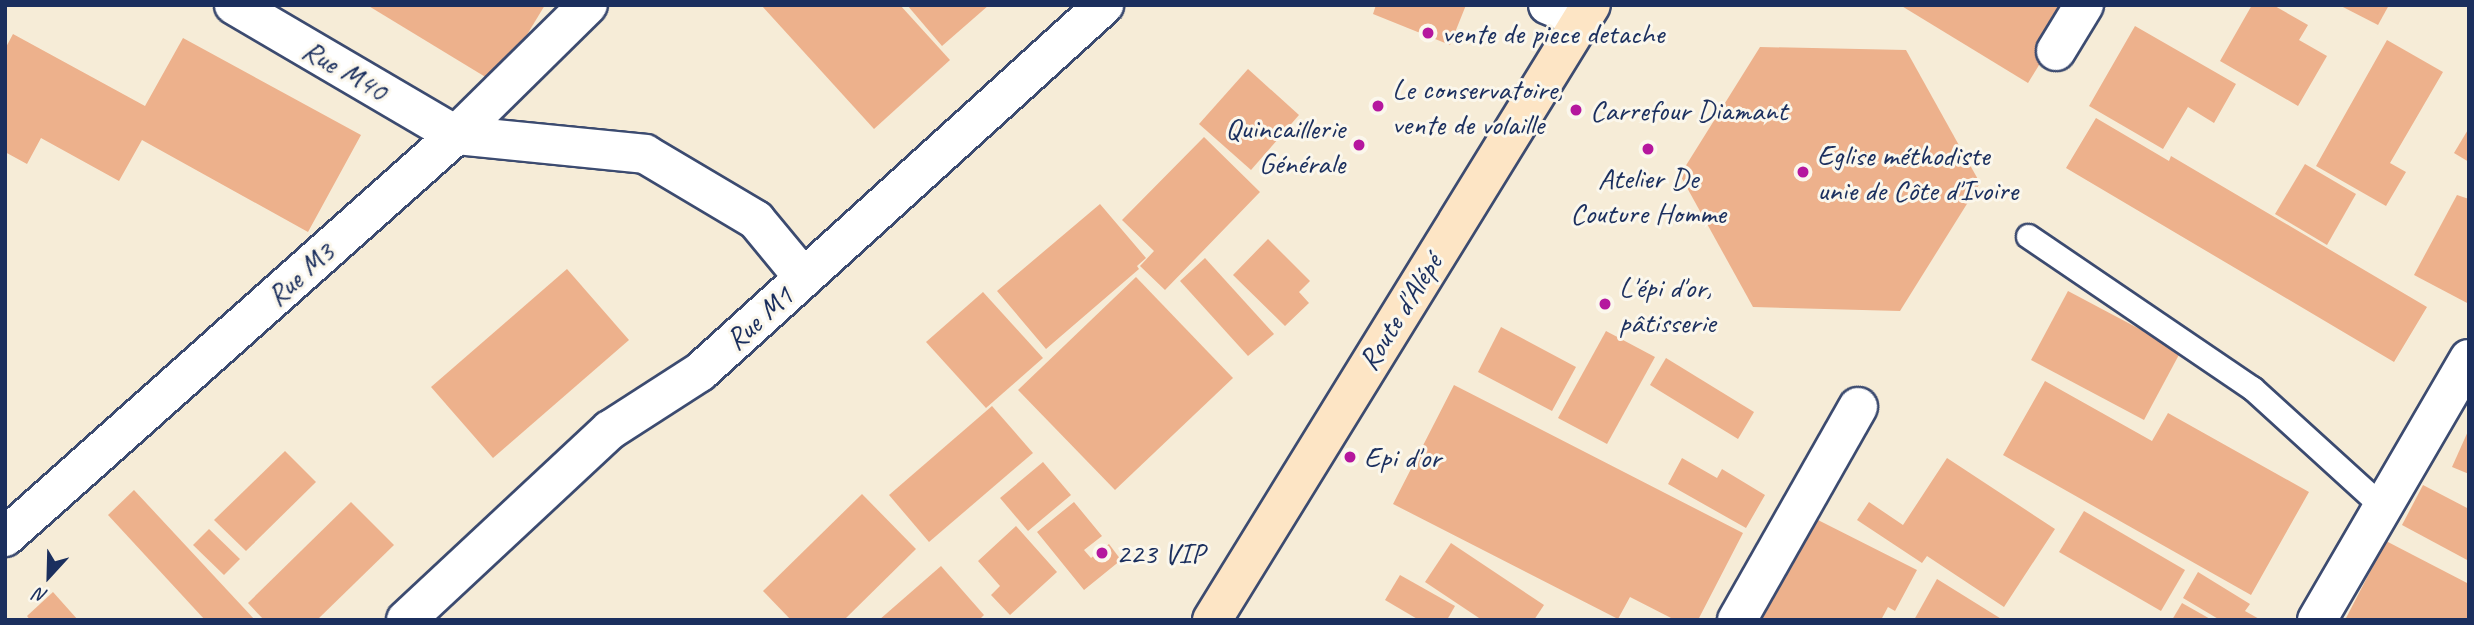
<!DOCTYPE html>
<meta charset="utf-8">
<style>
body{margin:0}
#map{position:relative;width:2474px;height:625px;overflow:hidden;background:#f6ecd7;font-family:Caveat,sans-serif}
div>[style]{position:absolute}
[style*='--x']{left:calc(var(--x)*1px);top:calc(var(--y)*1px);width:calc(var(--w)*1px);rotate:calc(var(--a)*1deg)}
.building>*{inset:0;background:#edb18c}
.roads{filter:drop-shadow(2px 0 #3c4b70) drop-shadow(-2px 0 #3c4b70) drop-shadow(0 2px #3c4b70) drop-shadow(0 -2px #3c4b70)}
.lane>*{height:23px;margin:-11.5px;padding:0 11.5px;transform-origin:11.5px;border-radius:11.5px;background:#fff}
.street>*{height:38px;margin:-19px;padding:0 19px;transform-origin:19px;border-radius:19px;background:#fff}
.secondary>*{height:38px;margin:-19px;padding:0 19px;transform-origin:19px;border-radius:19px;background:#fde5c5}
.dots>*{width:19px;height:19px;translate:-50% -50%;box-sizing:border-box;border:4px solid #fbf7ec;border-radius:50%}
span{translate:-50% -50%;white-space:nowrap;text-align:center;line-height:1.15;-webkit-text-stroke:6px #fbf7ec;paint-order:stroke}
.poi-label{font-size:30px;color:#1b2f5e}
.left{translate:0 -50%;text-align:left}
.right{translate:-100% -50%;text-align:right}
.street-label{font-size:30px;color:#1b2f5e}
.frame{position:absolute;inset:0;border:7px solid #1b2f5e;pointer-events:none}
.north{position:absolute;left:14px;top:541px;width:70px;height:70px;-webkit-text-stroke:5px #fbf7ec;paint-order:stroke;rotate:202deg;font-size:19px;font-weight:700;line-height:28px;text-align:center;color:#1b2f5e}
.north::after{content:'';display:block;margin:auto;width:24px;height:32px;background:#1b2f5e;clip-path:polygon(50% 0,100% 100%,50% 72%,0 100%)}
</style>
<div id="map">
<div class="building">
<div style="clip-path:polygon(367px 5px,545px 5px,497px 84px)"></div>
<div style="clip-path:polygon(761px 5px,900px 5px,950px 60px,874px 129px)"></div>
<div style="clip-path:polygon(907px 5px,989px 5px,942px 46px)"></div>
<div style="clip-path:polygon(1376px 5px,1466px 5px,1450px 45px,1373px 14px)"></div>
<div style="clip-path:polygon(1900px 5px,2076px 5px,2028px 83px)"></div>
<div style="clip-path:polygon(2252px 5px,2273px 5px,2308px 25px,2299px 40px,2327px 56px,2298px 106px,2220px 61px)"></div>
<div style="clip-path:polygon(2339px 5px,2389px 5px,2378px 25px)"></div>
<div style="clip-path:polygon(2135px 26px,2236px 84px,2214px 123px,2188px 107px,2163px 149px,2089px 106px)"></div>
<div style="clip-path:polygon(13px 34px,145px 106px,183px 38px,361px 135px,308px 232px,142px 140px,119px 181px,41px 138px,27px 164px,5px 152px,5px 49px)"></div>
<div style="clip-path:polygon(2387px 40px,2443px 72px,2390px 163px,2406px 172px,2386px 206px,2316px 166px)"></div>
<div style="clip-path:polygon(1760px 47px,1906px 50px,1980px 183px,1900px 311px,1753px 307px,1680px 175px)"></div>
<div style="clip-path:polygon(1248px 69px,1299px 115px,1251px 170px,1199px 124px)"></div>
<div style="clip-path:polygon(2096px 118px,2169px 161px,2171px 156px,2427px 307px,2394px 362px,2066px 168px)"></div>
<div style="clip-path:polygon(2469px 128px,2469px 162px,2454px 153px)"></div>
<div style="clip-path:polygon(1204px 137px,1260px 192px,1165px 290px,1140px 266px,1154px 251px,1122px 220px)"></div>
<div style="clip-path:polygon(2305px 164px,2356px 194px,2327px 245px,2275px 214px)"></div>
<div style="clip-path:polygon(2457px 195px,2469px 199px,2469px 304px,2414px 275px)"></div>
<div style="clip-path:polygon(1100px 204px,1146px 258px,1137px 266px,1139px 269px,1046px 349px,997px 291px)"></div>
<div style="clip-path:polygon(1268px 239px,1310px 281px,1299px 292px,1309px 303px,1285px 326px,1233px 275px)"></div>
<div style="clip-path:polygon(1205px 258px,1274px 334px,1248px 356px,1180px 281px)"></div>
<div style="clip-path:polygon(567px 269px,629px 340px,493px 458px,431px 387px)"></div>
<div style="clip-path:polygon(1136px 277px,1233px 378px,1115px 490px,1018px 390px)"></div>
<div style="clip-path:polygon(2068px 291px,2181px 351px,2144px 420px,2031px 360px)"></div>
<div style="clip-path:polygon(983px 292px,1043px 358px,986px 408px,926px 342px)"></div>
<div style="clip-path:polygon(1501px 327px,1576px 367px,1552px 411px,1478px 372px)"></div>
<div style="clip-path:polygon(1606px 331px,1655px 357px,1607px 444px,1558px 418px)"></div>
<div style="clip-path:polygon(1666px 358px,1754px 412px,1738px 439px,1650px 385px)"></div>
<div style="clip-path:polygon(2045px 381px,2152px 441px,2168px 413px,2309px 492px,2251px 595px,2003px 455px)"></div>
<div style="clip-path:polygon(1454px 385px,1743px 533px,1698px 620px,1675px 620px,1630px 597px,1618px 619px,1393px 504px)"></div>
<div style="clip-path:polygon(992px 406px,1033px 453px,929px 542px,889px 495px)"></div>
<div style="clip-path:polygon(2469px 429px,2469px 474px,2452px 467px)"></div>
<div style="clip-path:polygon(285px 451px,316px 482px,246px 551px,214px 520px)"></div>
<div style="clip-path:polygon(1682px 458px,1717px 478px,1722px 469px,1765px 495px,1746px 528px,1668px 484px)"></div>
<div style="clip-path:polygon(1947px 458px,2055px 529px,2004px 607px,1927px 556px,1922px 563px,1857px 520px,1869px 502px,1903px 525px)"></div>
<div style="clip-path:polygon(1043px 462px,1071px 495px,1028px 531px,1000px 498px)"></div>
<div style="clip-path:polygon(2423px 485px,2469px 509px,2469px 561px,2402px 525px)"></div>
<div style="clip-path:polygon(134px 490px,255px 620px,205px 620px,108px 515px)"></div>
<div style="clip-path:polygon(862px 494px,916px 549px,844px 620px,791px 620px,763px 591px)"></div>
<div style="clip-path:polygon(351px 502px,394px 545px,317px 620px,264px 620px,248px 603px)"></div>
<div style="clip-path:polygon(1074px 502px,1102px 536px,1084px 550px,1091px 558px,1109px 544px,1121px 560px,1084px 590px,1037px 532px)"></div>
<div style="clip-path:polygon(2084px 511px,2185px 570px,2161px 611px,2059px 552px)"></div>
<div style="clip-path:polygon(1814px 518px,1917px 570px,1895px 611px,1888px 607px,1881px 620px,1762px 620px)"></div>
<div style="clip-path:polygon(1016px 526px,1057px 572px,1010px 615px,991px 595px,1000px 586px,978px 561px)"></div>
<div style="clip-path:polygon(209px 529px,240px 559px,224px 575px,193px 545px)"></div>
<div style="clip-path:polygon(2386px 541px,2469px 584px,2469px 620px,2345px 620px)"></div>
<div style="clip-path:polygon(1451px 543px,1544px 605px,1534px 620px,1482px 620px,1425px 582px)"></div>
<div style="clip-path:polygon(941px 566px,984px 615px,979px 620px,879px 620px)"></div>
<div style="clip-path:polygon(2198px 572px,2250px 604px,2245px 611px,2261px 620px,2220px 620px,2183px 598px)"></div>
<div style="clip-path:polygon(1400px 575px,1455px 606px,1447px 620px,1419px 620px,1385px 600px)"></div>
<div style="clip-path:polygon(1937px 579px,2003px 620px,1914px 620px)"></div>
<div style="clip-path:polygon(53px 592px,78px 620px,30px 620px,27px 616px)"></div>
<div style="clip-path:polygon(2182px 603px,2212px 620px,2172px 620px)"></div>
</div>
<div class="roads">
<div class="lane">
<div style="--x:2028;--y:236;--w:271;--a:34.2"></div>
<div style="--x:2252;--y:388;--w:177;--a:42.3"></div>
</div>
<div class="street">
<div style="--x:234;--y:5;--w:257;--a:30.4"></div>
<div style="--x:456;--y:135;--w:190;--a:5.7"></div>
<div style="--x:645;--y:154;--w:129;--a:30.7"></div>
<div style="--x:756;--y:220;--w:75;--a:50.4"></div>
<div style="--x:1548;--y:5;--w:35;--a:22"></div>
<div style="--x:2056;--y:51;--w:54;--a:-58.7"></div>
<div style="--x:5;--y:537;--w:604;--a:-41.71"></div>
<div style="--x:456;--y:135;--w:185;--a:-44.6"></div>
<div style="--x:406;--y:620;--w:279;--a:-43"></div>
<div style="--x:610;--y:430;--w:107;--a:-32.8"></div>
<div style="--x:700;--y:372;--w:546;--a:-42.25"></div>
<div style="--x:1737;--y:620;--w:245;--a:-60.4"></div>
<div style="--x:2317;--y:620;--w:302;--a:-59.8"></div>
</div>
<div class="secondary">
<div style="--x:1212;--y:620;--w:722;--a:-58.36"></div>
</div>
</div>
<div class="dots">
<div style="left:1428px;top:33px;background:#b5179e"></div>
<div style="left:1378px;top:106px;background:#b5179e"></div>
<div style="left:1576px;top:110px;background:#b5179e"></div>
<div style="left:1359px;top:145px;background:#b5179e"></div>
<div style="left:1648px;top:149px;background:#b5179e"></div>
<div style="left:1803px;top:172px;background:#b5179e"></div>
<div style="left:1605px;top:304px;background:#b5179e"></div>
<div style="left:1350px;top:457px;background:#b5179e"></div>
<div style="left:1102px;top:553px;background:#b5179e"></div>
</div>
<div class="poi-label">
<span class="left" style="left:1442px;top:33px">vente de piece detache</span>
<span class="left" style="left:1392px;top:106px">Le conservatoire,<br>vente de volaille</span>
<span class="left" style="left:1590px;top:110px">Carrefour Diamant</span>
<span class="right" style="left:1345px;top:145px">Quincaillerie<br>Générale</span>
<span class="left" style="left:1817px;top:172px">Eglise méthodiste<br>unie de Côte d'Ivoire</span>
<span style="left:1648px;top:195px">Atelier De<br>Couture Homme</span>
<span class="left" style="left:1619px;top:304px">L'épi d'or,<br>pâtisserie</span>
<span class="left" style="left:1364px;top:457px">Epi d'or</span>
<span class="left" style="left:1116px;top:553px">223 VIP</span>
</div>
<div class="street-label">
<span style="left:345px;top:70px;rotate:30deg">Rue M40</span>
<span style="left:300px;top:274px;rotate:-42deg">Rue M3</span>
<span style="left:1400px;top:312px;rotate:-58deg">Route d'Alépé</span>
<span style="left:759px;top:318px;rotate:-42deg">Rue M1</span>
</div>
<div class="frame"></div>
<div class="north">N</div>
</div>
